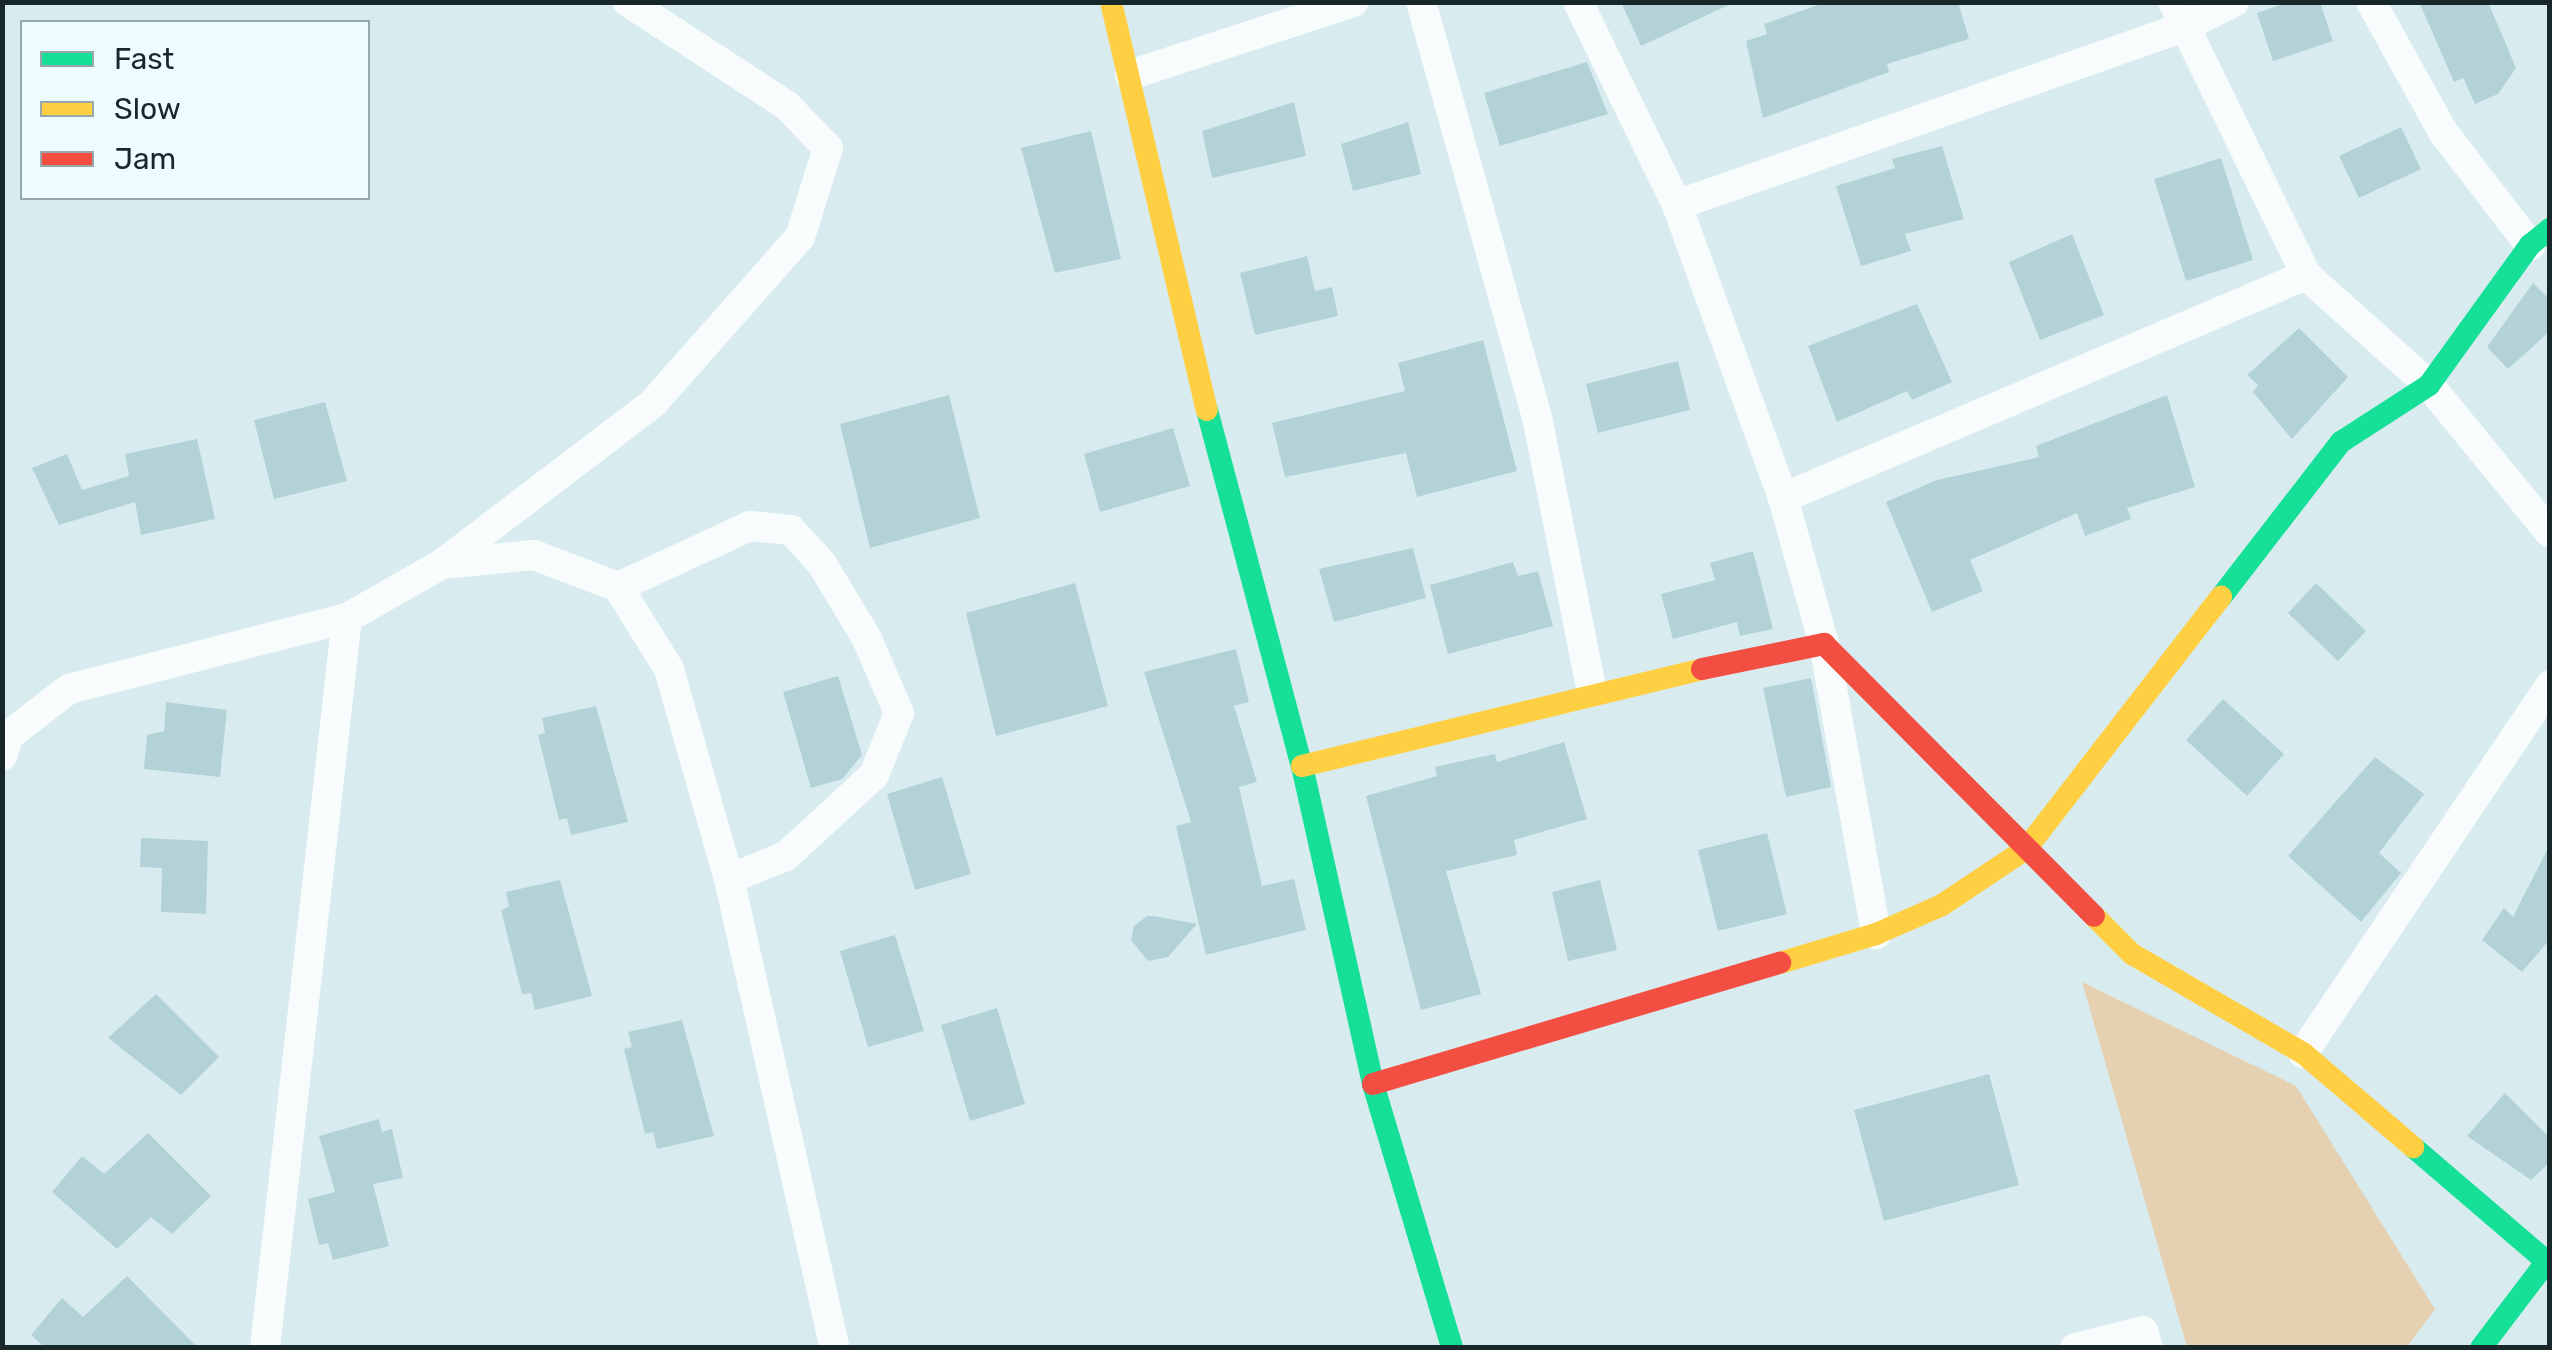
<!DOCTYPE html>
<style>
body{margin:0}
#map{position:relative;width:2552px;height:1350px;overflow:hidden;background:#d8ecf0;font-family:Rubik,sans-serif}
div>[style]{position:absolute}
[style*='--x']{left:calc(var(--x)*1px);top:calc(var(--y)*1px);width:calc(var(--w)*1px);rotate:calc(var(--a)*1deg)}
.green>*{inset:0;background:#e5d1b2}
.building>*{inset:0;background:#b3d2d7}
.street>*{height:30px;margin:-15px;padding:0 15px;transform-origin:15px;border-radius:15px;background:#f9fcfd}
.fast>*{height:22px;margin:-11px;padding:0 11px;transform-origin:11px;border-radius:11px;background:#16e098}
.slow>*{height:22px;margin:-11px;padding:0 11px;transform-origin:11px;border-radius:11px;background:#ffcf43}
.jam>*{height:22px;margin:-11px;padding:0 11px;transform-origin:11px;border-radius:11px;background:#f24e42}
span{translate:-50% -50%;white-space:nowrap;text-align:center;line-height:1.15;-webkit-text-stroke:8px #edfcff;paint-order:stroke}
.frame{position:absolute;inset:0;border:5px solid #182729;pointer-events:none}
.legend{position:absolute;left:20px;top:20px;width:350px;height:180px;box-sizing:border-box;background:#edfcff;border:2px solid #98a7a9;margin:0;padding:12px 18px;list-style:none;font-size:30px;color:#182729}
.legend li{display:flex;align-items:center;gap:20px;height:50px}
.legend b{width:50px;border:2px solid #98a7a9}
</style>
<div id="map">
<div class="green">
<div style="clip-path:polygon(2082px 982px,2296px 1086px,2435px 1309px,2407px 1347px,2187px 1347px)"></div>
</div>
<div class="building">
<div style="clip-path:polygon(1621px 2px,1735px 2px,1641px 46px)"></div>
<div style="clip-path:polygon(1827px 2px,1958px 2px,1969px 39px,1887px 64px,1889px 72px,1763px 118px,1746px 41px,1767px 34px,1764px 24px)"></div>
<div style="clip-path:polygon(2289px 2px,2320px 2px,2333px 41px,2273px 61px,2257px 13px)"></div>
<div style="clip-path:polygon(2419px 2px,2488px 2px,2516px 68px,2498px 94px,2475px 104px,2463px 78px,2454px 82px)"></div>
<div style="clip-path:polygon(1587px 62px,1608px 114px,1500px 146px,1484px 93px)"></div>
<div style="clip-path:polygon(1294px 102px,1306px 156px,1212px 178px,1202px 131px)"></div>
<div style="clip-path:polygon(1408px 122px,1421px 174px,1353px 191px,1341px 144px)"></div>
<div style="clip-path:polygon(2401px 127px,2421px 169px,2359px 198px,2339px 156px)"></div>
<div style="clip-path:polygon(1091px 131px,1121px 259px,1055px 273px,1021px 148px)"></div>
<div style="clip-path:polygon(1942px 146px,1964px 219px,1905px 234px,1911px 251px,1861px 266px,1836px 186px,1895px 168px,1892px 159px)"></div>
<div style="clip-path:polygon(2221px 158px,2253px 260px,2186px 281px,2154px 179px)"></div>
<div style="clip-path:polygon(2072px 234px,2104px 315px,2040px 340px,2009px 262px)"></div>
<div style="clip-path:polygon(1307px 256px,1315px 291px,1332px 287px,1338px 316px,1255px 335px,1240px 273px)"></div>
<div style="clip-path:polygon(2533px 283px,2550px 300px,2550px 331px,2508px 369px,2487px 347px)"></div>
<div style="clip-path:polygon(1917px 304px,1952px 382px,1912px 400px,1907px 391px,1837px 422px,1808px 346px)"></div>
<div style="clip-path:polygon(2299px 328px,2348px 377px,2292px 439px,2253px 392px,2258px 385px,2247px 375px)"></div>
<div style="clip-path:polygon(1483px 340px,1517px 471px,1417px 497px,1406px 453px,1285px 477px,1272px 423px,1405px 391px,1398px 363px)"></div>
<div style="clip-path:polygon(1678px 361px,1690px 410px,1598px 433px,1586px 384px)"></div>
<div style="clip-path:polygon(949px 395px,980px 518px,870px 548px,840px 424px)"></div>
<div style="clip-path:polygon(2167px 395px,2195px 487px,2127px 508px,2131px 519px,2085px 536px,2077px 513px,1970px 560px,1983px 591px,1932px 612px,1886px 502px,1937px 480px,2039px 457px,2036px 446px)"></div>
<div style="clip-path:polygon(325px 402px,347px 481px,274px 499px,254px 420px)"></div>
<div style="clip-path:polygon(1173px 428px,1190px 486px,1100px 512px,1084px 454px)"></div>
<div style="clip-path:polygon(197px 439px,215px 519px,141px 535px,135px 502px,59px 525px,32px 468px,67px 454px,82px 490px,129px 476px,125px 454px)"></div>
<div style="clip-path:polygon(1413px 548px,1426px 598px,1334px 622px,1319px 569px)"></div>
<div style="clip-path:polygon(1753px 551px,1773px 629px,1740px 636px,1737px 622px,1673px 639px,1661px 594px,1715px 580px,1710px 563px)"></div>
<div style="clip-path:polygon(1513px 562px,1518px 576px,1538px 571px,1553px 626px,1448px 654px,1430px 585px)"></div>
<div style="clip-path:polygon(1075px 583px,1108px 706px,996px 736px,966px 613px)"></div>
<div style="clip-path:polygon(2316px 583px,2366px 631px,2338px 661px,2288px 613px)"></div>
<div style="clip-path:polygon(1236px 649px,1249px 702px,1234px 706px,1257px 782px,1239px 787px,1262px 886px,1294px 879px,1306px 930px,1206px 955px,1176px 826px,1191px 822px,1144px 672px)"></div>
<div style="clip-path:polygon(838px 676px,862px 755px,842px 779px,811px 788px,783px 692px)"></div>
<div style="clip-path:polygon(1811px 678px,1831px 787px,1786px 797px,1763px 688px)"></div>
<div style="clip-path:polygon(2223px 699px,2284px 754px,2247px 796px,2186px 740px)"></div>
<div style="clip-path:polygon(166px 702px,227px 710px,220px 777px,144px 769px,147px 735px,164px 731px)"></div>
<div style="clip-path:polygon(596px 706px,628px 822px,571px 835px,567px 818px,559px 820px,538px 735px,545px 733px,542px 718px)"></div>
<div style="clip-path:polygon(1564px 742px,1587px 819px,1514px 840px,1517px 855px,1446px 871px,1481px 994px,1421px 1010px,1366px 796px,1437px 776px,1435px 767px,1495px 754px,1497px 762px)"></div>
<div style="clip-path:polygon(2375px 757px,2424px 794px,2379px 853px,2401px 873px,2361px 922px,2288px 856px)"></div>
<div style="clip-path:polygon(942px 777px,971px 874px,915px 890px,887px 794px)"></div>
<div style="clip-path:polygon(1767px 833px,1787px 914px,1718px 931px,1698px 850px)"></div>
<div style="clip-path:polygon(141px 838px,208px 841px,206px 914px,161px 912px,162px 868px,140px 867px)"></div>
<div style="clip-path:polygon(2550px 844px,2550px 939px,2522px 972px,2482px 940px,2504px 908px,2513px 917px)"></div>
<div style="clip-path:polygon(560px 880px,592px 996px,535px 1010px,531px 993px,522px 994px,501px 910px,509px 907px,506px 892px)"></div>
<div style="clip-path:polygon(1600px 880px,1617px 950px,1568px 961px,1552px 892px)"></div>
<div style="clip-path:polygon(1147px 916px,1154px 916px,1197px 924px,1168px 957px,1148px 961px,1131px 940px,1134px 926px)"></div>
<div style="clip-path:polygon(895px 935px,924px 1031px,868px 1047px,840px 951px)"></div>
<div style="clip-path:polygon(156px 994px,219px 1057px,181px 1095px,108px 1038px)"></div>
<div style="clip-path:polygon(997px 1008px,1025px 1104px,970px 1121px,941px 1025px)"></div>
<div style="clip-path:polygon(682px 1020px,714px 1136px,657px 1149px,653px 1132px,645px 1134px,624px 1049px,632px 1047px,628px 1032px)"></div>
<div style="clip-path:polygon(1989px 1074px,2019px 1185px,1884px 1221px,1854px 1110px)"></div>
<div style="clip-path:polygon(2505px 1093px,2550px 1138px,2550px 1162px,2531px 1180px,2467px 1136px)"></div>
<div style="clip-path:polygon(379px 1119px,382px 1132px,392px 1129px,403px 1178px,373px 1184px,389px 1246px,333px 1260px,328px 1243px,319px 1245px,308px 1199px,335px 1192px,319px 1136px)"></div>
<div style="clip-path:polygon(148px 1133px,211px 1196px,172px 1234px,151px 1217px,117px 1249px,52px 1192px,82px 1156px,104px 1174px)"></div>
<div style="clip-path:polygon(127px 1276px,198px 1348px,45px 1348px,31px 1335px,62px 1298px,83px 1317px)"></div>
</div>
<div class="street">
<div style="--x:1421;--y:2;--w:436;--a:74.4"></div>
<div style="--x:1538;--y:422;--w:275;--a:78.7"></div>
<div style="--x:1578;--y:2;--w:226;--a:64"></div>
<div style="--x:1677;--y:205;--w:312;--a:70.1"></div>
<div style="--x:1783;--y:498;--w:152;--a:74.3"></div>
<div style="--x:1824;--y:644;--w:295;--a:79.8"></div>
<div style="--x:2173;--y:2;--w:304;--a:64"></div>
<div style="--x:2306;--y:275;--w:165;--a:41.8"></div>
<div style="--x:2429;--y:385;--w:191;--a:50.7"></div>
<div style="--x:2371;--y:2;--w:149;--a:61"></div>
<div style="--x:2443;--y:132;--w:143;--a:52.4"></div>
<div style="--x:1130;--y:75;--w:235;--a:-18.1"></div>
<div style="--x:1677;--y:205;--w:537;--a:-19.35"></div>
<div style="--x:2184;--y:27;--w:56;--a:-26.6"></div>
<div style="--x:1783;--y:498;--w:569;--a:-23.09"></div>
<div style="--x:442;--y:564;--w:265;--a:-37.3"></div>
<div style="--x:653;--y:403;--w:222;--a:-48.5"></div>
<div style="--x:800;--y:237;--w:93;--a:-72.5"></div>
<div style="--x:828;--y:148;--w:60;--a:-134.3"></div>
<div style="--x:786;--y:105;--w:189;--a:-146.9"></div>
<div style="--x:618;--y:587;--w:145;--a:-24.8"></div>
<div style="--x:750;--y:526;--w:41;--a:5.6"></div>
<div style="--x:791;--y:530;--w:46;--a:47.6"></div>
<div style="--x:822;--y:564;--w:87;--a:59"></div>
<div style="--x:867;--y:639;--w:81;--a:66.6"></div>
<div style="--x:899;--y:713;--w:67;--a:112"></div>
<div style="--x:874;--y:775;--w:120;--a:137.4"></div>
<div style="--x:786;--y:856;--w:61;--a:158"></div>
<div style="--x:2;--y:756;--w:22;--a:-72"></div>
<div style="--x:9;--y:735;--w:76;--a:-37.5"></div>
<div style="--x:69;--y:689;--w:287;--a:-14.3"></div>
<div style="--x:347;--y:618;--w:109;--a:-29.6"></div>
<div style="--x:442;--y:564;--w:92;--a:-5.6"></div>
<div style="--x:534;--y:555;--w:90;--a:20.9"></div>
<div style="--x:618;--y:587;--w:97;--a:58.1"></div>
<div style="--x:669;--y:669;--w:218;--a:74.1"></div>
<div style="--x:729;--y:879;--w:481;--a:77.3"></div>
<div style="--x:2303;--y:1053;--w:443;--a:-56.1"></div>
<div style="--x:265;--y:1348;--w:735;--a:-83.59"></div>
<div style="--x:2075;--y:1348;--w:70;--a:-14"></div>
<div style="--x:2143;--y:1331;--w:18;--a:74"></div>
</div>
<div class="fast">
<div style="--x:1207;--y:410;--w:368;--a:75.1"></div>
<div style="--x:1302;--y:766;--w:326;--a:77.4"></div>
<div style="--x:1373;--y:1084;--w:276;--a:73.3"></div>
<div style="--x:2221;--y:597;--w:196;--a:-52.3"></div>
<div style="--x:2341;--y:442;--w:105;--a:-32.9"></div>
<div style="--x:2429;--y:385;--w:173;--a:-54.2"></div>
<div style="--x:2530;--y:245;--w:26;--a:-39"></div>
<div style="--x:2413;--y:1147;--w:175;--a:40.6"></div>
<div style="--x:2481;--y:1348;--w:114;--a:-52.8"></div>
</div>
<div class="slow">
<div style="--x:1111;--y:2;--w:419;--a:76.8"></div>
<div style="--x:1302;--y:766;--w:412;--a:-13.6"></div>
<div style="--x:2094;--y:916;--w:54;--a:45"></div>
<div style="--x:2132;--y:954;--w:198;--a:30.1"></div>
<div style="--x:2303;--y:1053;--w:145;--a:40.5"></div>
<div style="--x:1780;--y:963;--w:100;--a:-16.8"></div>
<div style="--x:1876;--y:934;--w:72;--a:-23.7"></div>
<div style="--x:1942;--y:905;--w:101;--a:-33.7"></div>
<div style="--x:2026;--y:849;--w:319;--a:-52.3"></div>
</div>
<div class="jam">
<div style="--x:1702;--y:669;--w:125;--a:-11.6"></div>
<div style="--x:1824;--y:644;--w:383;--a:45.2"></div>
<div style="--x:1373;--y:1084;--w:425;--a:-16.6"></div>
</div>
<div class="frame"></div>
<ul class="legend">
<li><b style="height:12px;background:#16e098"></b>Fast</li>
<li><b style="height:12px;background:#ffcf43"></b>Slow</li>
<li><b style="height:12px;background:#f24e42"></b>Jam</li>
</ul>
</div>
